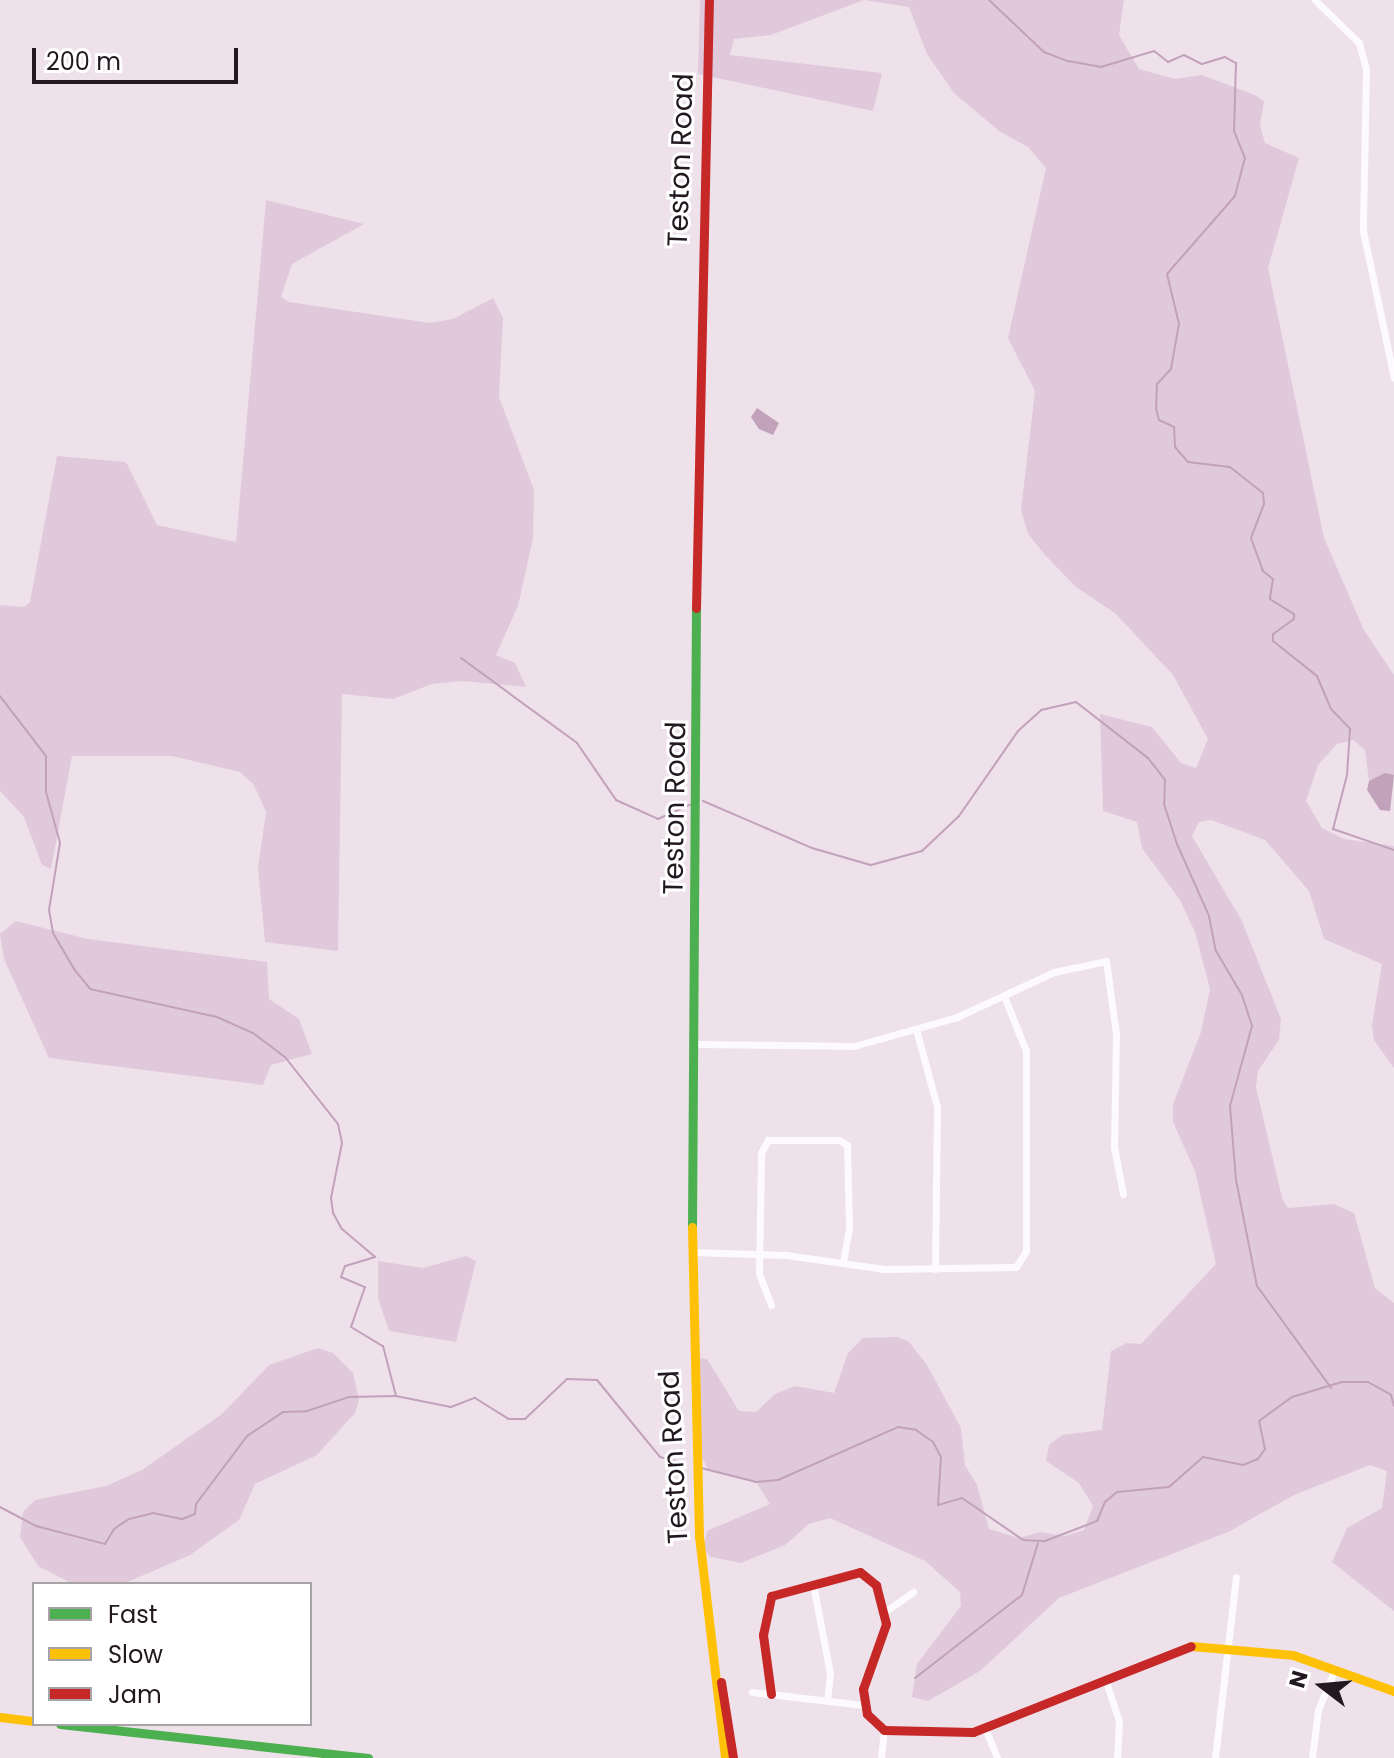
<!DOCTYPE html>
<style>
body{margin:0}
#map{position:relative;width:1394px;height:1758px;overflow:hidden;background:#eee1ea;font-family:Poppins,sans-serif}
div>[style]{position:absolute}
[style*='--x']{left:calc(var(--x)*1px);top:calc(var(--y)*1px);width:calc(var(--w)*1px);rotate:calc(var(--a)*1deg)}
.green>*{inset:0;background:#e1c9dc}
.water>*{inset:0;background:#c2a1ba}
.stream>*{height:2px;margin:-1px;padding:0 1px;transform-origin:1px;border-radius:1px;background:#c2a1ba}
.street>*{height:7px;margin:-3.5px;padding:0 3.5px;transform-origin:3.5px;border-radius:3.5px;background:#fcfafc}
.fast>*{height:9px;margin:-4.5px;padding:0 4.5px;transform-origin:4.5px;border-radius:4.5px;background:#4caf50}
.slow>*{height:9px;margin:-4.5px;padding:0 4.5px;transform-origin:4.5px;border-radius:4.5px;background:#ffc107}
.jam>*{height:9px;margin:-4.5px;padding:0 4.5px;transform-origin:4.5px;border-radius:4.5px;background:#c62828}
span{translate:-50% -50%;white-space:nowrap;text-align:center;line-height:1.15;-webkit-text-stroke:6px #fff;paint-order:stroke}
.street-label{font-size:28px;color:#221920}
.legend{position:absolute;left:32px;top:1582px;width:280px;height:144px;box-sizing:border-box;background:#fff;border:2px solid #a7a3a6;margin:0;padding:10px 14px;list-style:none;font-size:24px;color:#221920}
.legend li{display:flex;align-items:center;gap:16px;height:40px}
.legend b{width:40px;border:2px solid #a7a3a6}
.north{position:absolute;left:1282px;top:1646px;width:80px;height:80px;-webkit-text-stroke:6px #fff;paint-order:stroke;rotate:286deg;font-size:22px;font-weight:700;line-height:32px;text-align:center;color:#221920}
.north::after{content:'';display:block;margin:auto;width:28px;height:36px;background:#221920;clip-path:polygon(50% 0,100% 100%,50% 72%,0 100%)}
.scale{position:absolute;left:32px;top:48px;width:206px;height:36px;box-sizing:border-box;border:4px solid #221920;border-top:0;padding-left:10px;font-size:24px;line-height:28px;white-space:nowrap;color:#221920;-webkit-text-stroke:6px #fff;paint-order:stroke}
</style>
<div id="map">
<div class="green">
<div style="clip-path:polygon(700px 0,1124px 0,1119px 35px,1139px 69px,1175px 79px,1202px 75px,1255px 95px,1264px 101px,1260px 125px,1265px 143px,1299px 158px,1268px 268px,1324px 538px,1364px 630px,1394px 675px,1394px 775px,1369px 781px,1365px 750px,1353px 740px,1337px 744px,1318px 765px,1306px 801px,1322px 828px,1344px 839px,1394px 846px,1394px 1068px,1374px 1040px,1372px 1025px,1382px 964px,1324px 939px,1309px 891px,1265px 840px,1211px 820px,1199px 822px,1192px 836px,1242px 921px,1281px 1019px,1279px 1040px,1258px 1071px,1256px 1087px,1282px 1198px,1288px 1208px,1334px 1204px,1354px 1213px,1375px 1288px,1394px 1303px,1394px 1611px,1332px 1562px,1347px 1528px,1382px 1508px,1387px 1471px,1370px 1465px,1294px 1495px,1228px 1532px,1059px 1598px,980px 1671px,928px 1701px,912px 1697px,917px 1664px,961px 1606px,960px 1592px,925px 1561px,830px 1518px,809px 1524px,785px 1545px,741px 1563px,711px 1557px,703px 1549px,707px 1531px,770px 1504px,756px 1482px,708px 1469px,695px 1444px,693px 1357px,707px 1359px,739px 1411px,756px 1412px,775px 1394px,795px 1386px,834px 1393px,848px 1353px,863px 1338px,898px 1337px,909px 1342px,927px 1365px,961px 1428px,965px 1465px,977px 1485px,989px 1529px,1019px 1538px,1040px 1532px,1065px 1536px,1084px 1530px,1093px 1506px,1079px 1483px,1046px 1461px,1049px 1445px,1062px 1435px,1102px 1430px,1111px 1351px,1127px 1343px,1141px 1344px,1216px 1264px,1195px 1171px,1173px 1122px,1173px 1104px,1201px 1032px,1210px 989px,1195px 932px,1180px 900px,1142px 848px,1137px 822px,1103px 811px,1100px 714px,1152px 727px,1181px 763px,1196px 768px,1208px 739px,1173px 675px,1116px 614px,1076px 587px,1045px 555px,1028px 534px,1021px 510px,1035px 391px,1008px 338px,1046px 168px,1028px 147px,999px 131px,954px 93px,927px 54px,909px 7px,864px 0,771px 35px,734px 39px,730px 55px,882px 73px,873px 111px,698px 74px)"></div>
<div style="clip-path:polygon(266px 200px,364px 224px,292px 264px,281px 297px,289px 302px,430px 323px,453px 319px,493px 298px,503px 318px,499px 397px,534px 490px,533px 538px,518px 606px,496px 655px,515px 663px,526px 687px,463px 681px,432px 684px,393px 699px,342px 694px,338px 951px,265px 942px,258px 868px,266px 812px,254px 785px,240px 772px,172px 756px,72px 756px,51px 869px,42px 865px,24px 817px,0 791px,0 605px,24px 607px,30px 602px,57px 456px,126px 462px,157px 525px,236px 542px)"></div>
<div style="clip-path:polygon(16px 921px,88px 939px,267px 962px,269px 999px,299px 1019px,312px 1054px,271px 1065px,263px 1085px,49px 1058px,4px 959px,0 934px)"></div>
<div style="clip-path:polygon(466px 1256px,476px 1261px,456px 1342px,389px 1331px,378px 1298px,378px 1261px,423px 1268px)"></div>
<div style="clip-path:polygon(318px 1348px,333px 1353px,353px 1373px,359px 1400px,355px 1413px,317px 1455px,255px 1484px,239px 1520px,190px 1555px,123px 1584px,73px 1584px,38px 1566px,20px 1537px,23px 1512px,35px 1500px,106px 1486px,142px 1470px,222px 1414px,269px 1365px)"></div>
</div>
<div class="water">
<div style="clip-path:polygon(757px 408px,779px 423px,773px 435px,759px 429px,751px 417px)"></div>
<div style="clip-path:polygon(1385px 773px,1394px 775px,1390px 811px,1380px 810px,1367px 790px,1369px 781px)"></div>
</div>
<div class="stream">
<div style="--x:989;--y:0;--w:76;--a:43.4"></div>
<div style="--x:1044;--y:52;--w:26;--a:21"></div>
<div style="--x:1068;--y:61;--w:34;--a:10"></div>
<div style="--x:1101;--y:67;--w:55;--a:-16.8"></div>
<div style="--x:1154;--y:51;--w:18;--a:38"></div>
<div style="--x:1168;--y:62;--w:17;--a:-24"></div>
<div style="--x:1184;--y:55;--w:20;--a:27"></div>
<div style="--x:1202;--y:64;--w:24;--a:-17"></div>
<div style="--x:1225;--y:57;--w:13;--a:29"></div>
<div style="--x:1236;--y:63;--w:68;--a:91.7"></div>
<div style="--x:1234;--y:131;--w:29;--a:68"></div>
<div style="--x:1245;--y:158;--w:39;--a:105"></div>
<div style="--x:1235;--y:196;--w:103;--a:131.1"></div>
<div style="--x:1167;--y:274;--w:51;--a:76.5"></div>
<div style="--x:1179;--y:324;--w:46;--a:100.1"></div>
<div style="--x:1171;--y:369;--w:21;--a:133"></div>
<div style="--x:1157;--y:384;--w:24;--a:92"></div>
<div style="--x:1156;--y:408;--w:12;--a:76"></div>
<div style="--x:1159;--y:420;--w:17;--a:25"></div>
<div style="--x:1174;--y:427;--w:20;--a:87"></div>
<div style="--x:1175;--y:447;--w:20;--a:49"></div>
<div style="--x:1188;--y:462;--w:42;--a:6.8"></div>
<div style="--x:1230;--y:467;--w:42;--a:38.2"></div>
<div style="--x:1263;--y:493;--w:11;--a:85"></div>
<div style="--x:1264;--y:504;--w:36;--a:111"></div>
<div style="--x:1251;--y:538;--w:35;--a:70"></div>
<div style="--x:1263;--y:571;--w:13;--a:39"></div>
<div style="--x:1273;--y:579;--w:20;--a:99"></div>
<div style="--x:1270;--y:599;--w:28;--a:32"></div>
<div style="--x:1294;--y:614;--w:5;--a:90"></div>
<div style="--x:1294;--y:619;--w:26;--a:144"></div>
<div style="--x:1273;--y:634;--w:7;--a:90"></div>
<div style="--x:1273;--y:641;--w:56;--a:38.5"></div>
<div style="--x:1317;--y:676;--w:36;--a:67"></div>
<div style="--x:1331;--y:709;--w:28;--a:46"></div>
<div style="--x:1350;--y:729;--w:46;--a:93.7"></div>
<div style="--x:1347;--y:775;--w:56;--a:104.5"></div>
<div style="--x:1333;--y:829;--w:65;--a:19"></div>
<div style="--x:461;--y:658;--w:144;--a:36.2"></div>
<div style="--x:577;--y:743;--w:69;--a:55.6"></div>
<div style="--x:616;--y:800;--w:46;--a:24.3"></div>
<div style="--x:658;--y:819;--w:35;--a:-24"></div>
<div style="--x:0;--y:696;--w:76;--a:52.5"></div>
<div style="--x:46;--y:756;--w:36;--a:90"></div>
<div style="--x:46;--y:792;--w:53;--a:74.6"></div>
<div style="--x:60;--y:843;--w:68;--a:99.3"></div>
<div style="--x:49;--y:910;--w:23;--a:80"></div>
<div style="--x:53;--y:933;--w:42;--a:59.7"></div>
<div style="--x:74;--y:969;--w:26;--a:51"></div>
<div style="--x:90;--y:989;--w:130;--a:12.4"></div>
<div style="--x:217;--y:1017;--w:39;--a:24"></div>
<div style="--x:253;--y:1033;--w:40;--a:37"></div>
<div style="--x:285;--y:1057;--w:85;--a:51.7"></div>
<div style="--x:338;--y:1124;--w:19;--a:78"></div>
<div style="--x:342;--y:1143;--w:56;--a:101.3"></div>
<div style="--x:331;--y:1198;--w:15;--a:82"></div>
<div style="--x:333;--y:1213;--w:18;--a:61"></div>
<div style="--x:342;--y:1229;--w:43;--a:40.3"></div>
<div style="--x:375;--y:1257;--w:31;--a:163"></div>
<div style="--x:345;--y:1266;--w:12;--a:110"></div>
<div style="--x:341;--y:1277;--w:26;--a:23"></div>
<div style="--x:365;--y:1287;--w:42;--a:109.3"></div>
<div style="--x:351;--y:1327;--w:37;--a:31"></div>
<div style="--x:383;--y:1346;--w:52;--a:75.4"></div>
<div style="--x:703;--y:801;--w:119;--a:23.3"></div>
<div style="--x:812;--y:848;--w:61;--a:16.1"></div>
<div style="--x:871;--y:865;--w:53;--a:-15.4"></div>
<div style="--x:922;--y:851;--w:51;--a:-43.4"></div>
<div style="--x:959;--y:816;--w:103;--a:-55.2"></div>
<div style="--x:1018;--y:731;--w:31;--a:-42"></div>
<div style="--x:1041;--y:710;--w:36;--a:-13"></div>
<div style="--x:1076;--y:702;--w:91;--a:37.9"></div>
<div style="--x:1148;--y:758;--w:28;--a:52"></div>
<div style="--x:1165;--y:780;--w:24;--a:92"></div>
<div style="--x:1164;--y:804;--w:42;--a:72"></div>
<div style="--x:1177;--y:844;--w:79;--a:66"></div>
<div style="--x:1209;--y:916;--w:36;--a:79"></div>
<div style="--x:1216;--y:951;--w:51;--a:59.4"></div>
<div style="--x:1242;--y:995;--w:33;--a:72"></div>
<div style="--x:1252;--y:1026;--w:83;--a:105.4"></div>
<div style="--x:1230;--y:1106;--w:74;--a:85.4"></div>
<div style="--x:1236;--y:1180;--w:108;--a:78.8"></div>
<div style="--x:1257;--y:1286;--w:126;--a:54"></div>
<div style="--x:701;--y:1468;--w:57;--a:14.3"></div>
<div style="--x:756;--y:1482;--w:22;--a:-5"></div>
<div style="--x:778;--y:1480;--w:131;--a:-23.8"></div>
<div style="--x:898;--y:1427;--w:18;--a:9"></div>
<div style="--x:916;--y:1430;--w:21;--a:35"></div>
<div style="--x:933;--y:1442;--w:17;--a:62"></div>
<div style="--x:941;--y:1457;--w:48;--a:93.6"></div>
<div style="--x:938;--y:1505;--w:25;--a:-16"></div>
<div style="--x:962;--y:1498;--w:74;--a:34.5"></div>
<div style="--x:1023;--y:1540;--w:22;--a:3"></div>
<div style="--x:1045;--y:1541;--w:56;--a:-21"></div>
<div style="--x:1097;--y:1521;--w:21;--a:-67"></div>
<div style="--x:1105;--y:1502;--w:16;--a:-40"></div>
<div style="--x:1117;--y:1492;--w:52;--a:-5.5"></div>
<div style="--x:1169;--y:1487;--w:45;--a:-41.4"></div>
<div style="--x:1203;--y:1457;--w:41;--a:11.3"></div>
<div style="--x:1243;--y:1465;--w:16;--a:-22"></div>
<div style="--x:1258;--y:1459;--w:12;--a:-55"></div>
<div style="--x:1265;--y:1449;--w:29;--a:-102"></div>
<div style="--x:1259;--y:1421;--w:41;--a:-36"></div>
<div style="--x:1292;--y:1397;--w:52;--a:-16.7"></div>
<div style="--x:1342;--y:1382;--w:26;--a:0"></div>
<div style="--x:1368;--y:1382;--w:26;--a:29"></div>
<div style="--x:1391;--y:1395;--w:11;--a:75"></div>
<div style="--x:0;--y:1507;--w:41;--a:27.8"></div>
<div style="--x:36;--y:1526;--w:71;--a:14.6"></div>
<div style="--x:105;--y:1544;--w:17;--a:-59"></div>
<div style="--x:114;--y:1529;--w:18;--a:-34"></div>
<div style="--x:129;--y:1519;--w:25;--a:-14"></div>
<div style="--x:153;--y:1513;--w:30;--a:12"></div>
<div style="--x:182;--y:1519;--w:14;--a:-21"></div>
<div style="--x:195;--y:1514;--w:10;--a:-84"></div>
<div style="--x:196;--y:1504;--w:85;--a:-53.1"></div>
<div style="--x:247;--y:1436;--w:43;--a:-33.7"></div>
<div style="--x:283;--y:1412;--w:24;--a:-2"></div>
<div style="--x:307;--y:1411;--w:44;--a:-18.4"></div>
<div style="--x:349;--y:1397;--w:47;--a:-1.2"></div>
<div style="--x:396;--y:1396;--w:56;--a:11.3"></div>
<div style="--x:451;--y:1407;--w:26;--a:-21"></div>
<div style="--x:475;--y:1398;--w:39;--a:32"></div>
<div style="--x:508;--y:1419;--w:17;--a:0"></div>
<div style="--x:525;--y:1419;--w:58;--a:-43.6"></div>
<div style="--x:567;--y:1379;--w:30;--a:2"></div>
<div style="--x:597;--y:1380;--w:99;--a:50.7"></div>
<div style="--x:660;--y:1457;--w:24;--a:15"></div>
<div style="--x:915;--y:1678;--w:135;--a:-37.8"></div>
<div style="--x:1022;--y:1595;--w:54;--a:-72.9"></div>
</div>
<div class="street">
<div style="--x:1315;--y:0;--w:62;--a:44.3"></div>
<div style="--x:1359;--y:43;--w:27;--a:75"></div>
<div style="--x:1366;--y:69;--w:162;--a:91.1"></div>
<div style="--x:1363;--y:231;--w:150;--a:78.1"></div>
<div style="--x:916;--y:1029;--w:81;--a:74.9"></div>
<div style="--x:937;--y:1107;--w:162;--a:90.7"></div>
<div style="--x:694;--y:1044;--w:160;--a:0.7"></div>
<div style="--x:854;--y:1046;--w:107;--a:-15.7"></div>
<div style="--x:957;--y:1017;--w:107;--a:-24.9"></div>
<div style="--x:1054;--y:972;--w:53;--a:-11.9"></div>
<div style="--x:1106;--y:961;--w:74;--a:82.2"></div>
<div style="--x:1116;--y:1034;--w:113;--a:91"></div>
<div style="--x:1114;--y:1147;--w:48;--a:79.2"></div>
<div style="--x:692;--y:1252;--w:94;--a:1.8"></div>
<div style="--x:786;--y:1255;--w:99;--a:8.1"></div>
<div style="--x:884;--y:1269;--w:132;--a:-0.9"></div>
<div style="--x:1016;--y:1267;--w:19;--a:-58"></div>
<div style="--x:1026;--y:1251;--w:200;--a:-90"></div>
<div style="--x:1026;--y:1051;--w:59;--a:-111.8"></div>
<div style="--x:771;--y:1305;--w:34;--a:-111"></div>
<div style="--x:759;--y:1273;--w:120;--a:-89"></div>
<div style="--x:761;--y:1153;--w:15;--a:-62"></div>
<div style="--x:768;--y:1140;--w:71;--a:0"></div>
<div style="--x:839;--y:1140;--w:9;--a:32"></div>
<div style="--x:847;--y:1145;--w:83;--a:88.6"></div>
<div style="--x:849;--y:1228;--w:35;--a:100"></div>
<div style="--x:813;--y:1584;--w:91;--a:79.2"></div>
<div style="--x:830;--y:1673;--w:27;--a:96"></div>
<div style="--x:883;--y:1613;--w:37;--a:-35"></div>
<div style="--x:1105;--y:1679;--w:44;--a:71.6"></div>
<div style="--x:1119;--y:1721;--w:37;--a:93"></div>
<div style="--x:752;--y:1692;--w:112;--a:6.7"></div>
<div style="--x:985;--y:1728;--w:32;--a:68"></div>
<div style="--x:881;--y:1758;--w:28;--a:-84"></div>
<div style="--x:1215;--y:1758;--w:182;--a:-83.4"></div>
<div style="--x:1312;--y:1758;--w:48;--a:-82.9"></div>
<div style="--x:1318;--y:1710;--w:44;--a:-67.5"></div>
</div>
<div class="fast">
<div style="--x:692;--y:1227;--w:619;--a:-89.63"></div>
<div style="--x:60;--y:1724;--w:310;--a:6.3"></div>
</div>
<div class="slow">
<div style="--x:692;--y:1227;--w:309;--a:88.7"></div>
<div style="--x:699;--y:1536;--w:224;--a:83.3"></div>
<div style="--x:1191;--y:1646;--w:102;--a:5"></div>
<div style="--x:1293;--y:1655;--w:107;--a:19.6"></div>
<div style="--x:0;--y:1717;--w:34;--a:7"></div>
</div>
<div class="jam">
<div style="--x:696;--y:608;--w:608;--a:-88.78"></div>
<div style="--x:721;--y:1682;--w:77;--a:81"></div>
<div style="--x:771;--y:1694;--w:60;--a:-97.7"></div>
<div style="--x:763;--y:1635;--w:40;--a:-78"></div>
<div style="--x:771;--y:1596;--w:92;--a:-15.1"></div>
<div style="--x:860;--y:1572;--w:21;--a:39"></div>
<div style="--x:876;--y:1585;--w:40;--a:75.6"></div>
<div style="--x:886;--y:1624;--w:69;--a:109.5"></div>
<div style="--x:863;--y:1689;--w:25;--a:81"></div>
<div style="--x:867;--y:1714;--w:23;--a:43"></div>
<div style="--x:884;--y:1730;--w:89;--a:1.3"></div>
<div style="--x:973;--y:1732;--w:234;--a:-21.5"></div>
</div>
<div class="street-label">
<span style="left:681px;top:160px;rotate:-88deg">Teston Road</span>
<span style="left:675px;top:808px;rotate:-89deg">Teston Road</span>
<span style="left:674px;top:1457px;rotate:-93deg">Teston Road</span>
</div>
<ul class="legend">
<li><b style="height:10px;background:#4caf50"></b>Fast</li>
<li><b style="height:10px;background:#ffc107"></b>Slow</li>
<li><b style="height:10px;background:#c62828"></b>Jam</li>
</ul>
<div class="north">N</div>
<div class="scale">200 m</div>
</div>
